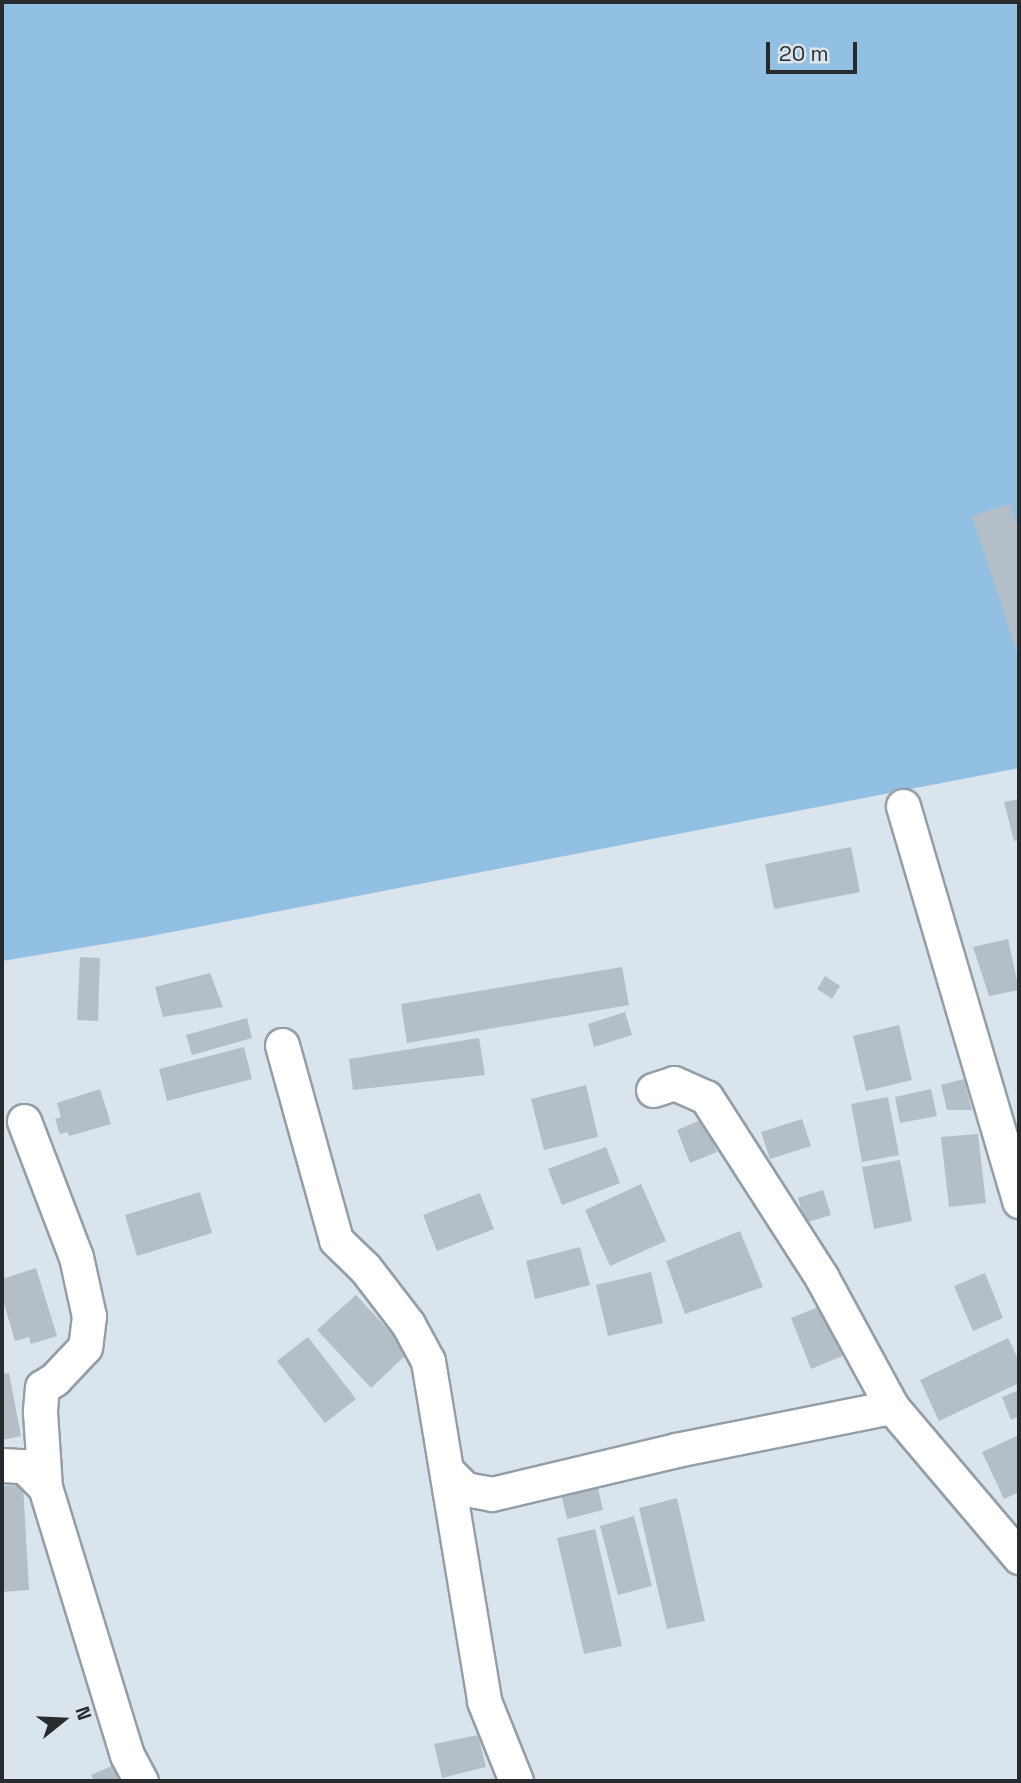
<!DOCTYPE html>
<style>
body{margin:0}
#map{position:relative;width:1021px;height:1783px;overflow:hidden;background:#d9e4ec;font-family:"Space Grotesk",sans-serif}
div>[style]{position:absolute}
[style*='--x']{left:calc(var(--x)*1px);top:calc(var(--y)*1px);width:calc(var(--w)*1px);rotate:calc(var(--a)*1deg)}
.green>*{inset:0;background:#92c0e3}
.building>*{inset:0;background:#b3bec6}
.roads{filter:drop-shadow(2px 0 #949ea6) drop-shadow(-2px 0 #949ea6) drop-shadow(0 2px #949ea6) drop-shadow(0 -2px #949ea6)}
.minor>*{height:33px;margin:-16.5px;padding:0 16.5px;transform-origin:16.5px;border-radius:16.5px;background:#fff}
span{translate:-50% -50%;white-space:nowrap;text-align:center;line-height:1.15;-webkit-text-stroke:7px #d9e4ec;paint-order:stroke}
.frame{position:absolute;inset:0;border:4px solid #272b2e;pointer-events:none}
.north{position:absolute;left:28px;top:1685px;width:70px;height:70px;-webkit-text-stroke:5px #d9e4ec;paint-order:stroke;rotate:72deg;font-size:19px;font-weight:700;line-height:28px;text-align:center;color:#272b2e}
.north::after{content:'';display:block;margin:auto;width:24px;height:32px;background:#272b2e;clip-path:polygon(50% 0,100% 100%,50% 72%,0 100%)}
.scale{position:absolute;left:766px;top:42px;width:91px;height:32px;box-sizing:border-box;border:4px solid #272b2e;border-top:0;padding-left:9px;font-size:21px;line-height:24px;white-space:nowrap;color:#272b2e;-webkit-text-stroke:5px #d9e4ec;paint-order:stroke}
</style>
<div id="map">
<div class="green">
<div style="clip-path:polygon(2px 2px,1019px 2px,1019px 768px,146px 937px,2px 961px)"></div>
</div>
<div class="building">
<div style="clip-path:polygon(1010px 504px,1019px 532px,1019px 659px,972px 516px)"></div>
<div style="clip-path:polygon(1019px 799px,1019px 840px,1014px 841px,1004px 802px)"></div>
<div style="clip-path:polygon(851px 847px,860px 892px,774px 909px,765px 864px)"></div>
<div style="clip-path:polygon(1008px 939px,1019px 990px,989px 996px,973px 947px)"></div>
<div style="clip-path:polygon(80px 957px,100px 958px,98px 1021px,77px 1020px)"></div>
<div style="clip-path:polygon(622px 967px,629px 1005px,407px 1043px,401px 1004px)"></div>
<div style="clip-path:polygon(210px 973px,223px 1007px,163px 1017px,155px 987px)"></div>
<div style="clip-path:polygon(825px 976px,840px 986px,832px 999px,817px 989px)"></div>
<div style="clip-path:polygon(625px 1012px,632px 1035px,594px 1047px,588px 1024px)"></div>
<div style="clip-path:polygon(247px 1018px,252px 1038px,192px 1055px,186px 1035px)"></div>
<div style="clip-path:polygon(899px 1025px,912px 1080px,866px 1091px,853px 1036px)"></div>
<div style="clip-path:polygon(479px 1038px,485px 1075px,353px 1090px,349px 1059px)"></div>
<div style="clip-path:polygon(244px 1047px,252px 1079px,167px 1101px,159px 1069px)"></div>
<div style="clip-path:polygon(964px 1079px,972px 1110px,947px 1110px,941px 1085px)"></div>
<div style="clip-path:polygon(586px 1085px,598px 1137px,544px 1150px,531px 1099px)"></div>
<div style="clip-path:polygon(100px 1089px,111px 1124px,69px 1136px,68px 1132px,60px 1134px,55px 1119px,61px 1117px,57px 1103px)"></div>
<div style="clip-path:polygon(931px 1089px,937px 1116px,900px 1123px,895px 1097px)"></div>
<div style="clip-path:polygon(888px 1097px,899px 1155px,862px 1162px,851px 1104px)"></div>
<div style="clip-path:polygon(703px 1119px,717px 1152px,690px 1163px,677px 1130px)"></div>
<div style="clip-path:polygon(802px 1119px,811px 1146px,770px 1159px,761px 1132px)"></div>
<div style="clip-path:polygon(978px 1134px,986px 1203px,949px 1207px,941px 1137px)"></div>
<div style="clip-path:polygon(606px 1147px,620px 1183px,562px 1205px,548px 1169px)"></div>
<div style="clip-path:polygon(900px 1160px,912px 1221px,874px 1229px,862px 1167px)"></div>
<div style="clip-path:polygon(641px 1184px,666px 1241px,610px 1266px,585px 1210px)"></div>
<div style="clip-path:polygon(823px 1190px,831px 1215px,805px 1223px,798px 1198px)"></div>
<div style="clip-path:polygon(200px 1192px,212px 1233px,137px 1256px,125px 1215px)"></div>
<div style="clip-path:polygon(480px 1193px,494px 1229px,437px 1251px,423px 1215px)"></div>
<div style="clip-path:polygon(740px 1231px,763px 1287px,685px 1314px,666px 1261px)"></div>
<div style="clip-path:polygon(580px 1247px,590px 1285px,535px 1299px,526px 1261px)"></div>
<div style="clip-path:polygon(36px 1268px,57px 1336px,31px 1344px,29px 1337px,15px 1341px,2px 1297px,2px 1279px)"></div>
<div style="clip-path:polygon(651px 1272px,663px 1323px,608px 1336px,596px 1285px)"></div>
<div style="clip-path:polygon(985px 1273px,1003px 1318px,973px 1331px,954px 1286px)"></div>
<div style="clip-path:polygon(356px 1295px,409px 1352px,371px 1388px,317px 1330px)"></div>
<div style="clip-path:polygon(826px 1304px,847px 1354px,811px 1369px,791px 1318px)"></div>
<div style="clip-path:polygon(308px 1337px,356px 1399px,325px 1423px,277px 1361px)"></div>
<div style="clip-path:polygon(1008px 1338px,1019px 1361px,1019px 1383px,939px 1421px,920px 1380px)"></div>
<div style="clip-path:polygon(9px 1373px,21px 1436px,2px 1440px,2px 1374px)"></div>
<div style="clip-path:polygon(1019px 1390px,1019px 1416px,1011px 1420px,1002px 1397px)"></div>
<div style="clip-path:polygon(1019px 1435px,1019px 1492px,1004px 1499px,982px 1452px)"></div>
<div style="clip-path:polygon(596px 1480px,603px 1510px,567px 1519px,560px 1489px)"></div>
<div style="clip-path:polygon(23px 1485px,29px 1590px,2px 1592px,2px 1486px)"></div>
<div style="clip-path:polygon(677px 1498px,705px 1621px,667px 1629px,639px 1508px)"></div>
<div style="clip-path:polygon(634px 1516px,652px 1586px,618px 1595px,600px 1526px)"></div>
<div style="clip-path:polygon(595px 1529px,622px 1646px,584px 1654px,557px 1538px)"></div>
<div style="clip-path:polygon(478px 1735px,486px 1767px,442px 1778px,434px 1744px)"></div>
<div style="clip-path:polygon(121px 1762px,128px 1781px,94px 1781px,91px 1775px)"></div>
</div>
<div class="roads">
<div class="minor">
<div style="--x:903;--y:806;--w:412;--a:73.6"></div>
<div style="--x:282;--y:1045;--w:202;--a:74.5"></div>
<div style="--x:336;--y:1240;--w:40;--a:44"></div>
<div style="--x:365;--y:1268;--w:71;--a:52.5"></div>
<div style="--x:408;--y:1324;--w:42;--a:61.6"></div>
<div style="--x:428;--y:1361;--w:345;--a:80.6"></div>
<div style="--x:484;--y:1701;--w:86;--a:68.2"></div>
<div style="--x:653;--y:1090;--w:22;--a:-18"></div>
<div style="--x:674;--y:1083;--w:35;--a:24"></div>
<div style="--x:706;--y:1097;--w:215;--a:57.3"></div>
<div style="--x:822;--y:1278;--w:147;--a:61.5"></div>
<div style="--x:892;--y:1407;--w:197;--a:49.7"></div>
<div style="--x:24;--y:1121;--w:146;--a:69.1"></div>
<div style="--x:76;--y:1257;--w:60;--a:77.6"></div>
<div style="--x:89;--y:1316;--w:31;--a:97"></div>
<div style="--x:85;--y:1347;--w:44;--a:133.2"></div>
<div style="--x:55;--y:1379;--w:15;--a:148"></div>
<div style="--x:42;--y:1387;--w:25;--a:95"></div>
<div style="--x:40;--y:1412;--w:75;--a:86.2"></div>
<div style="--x:2;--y:1465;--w:22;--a:3"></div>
<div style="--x:24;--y:1466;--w:30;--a:45"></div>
<div style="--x:45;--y:1487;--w:280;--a:73"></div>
<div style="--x:127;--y:1755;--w:30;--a:62"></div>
<div style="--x:448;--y:1472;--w:24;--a:45"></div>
<div style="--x:465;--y:1489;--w:27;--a:10"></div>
<div style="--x:492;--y:1494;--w:189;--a:-13.4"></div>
<div style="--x:676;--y:1450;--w:220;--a:-11.3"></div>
</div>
</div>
<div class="frame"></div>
<div class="north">N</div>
<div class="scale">20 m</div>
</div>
